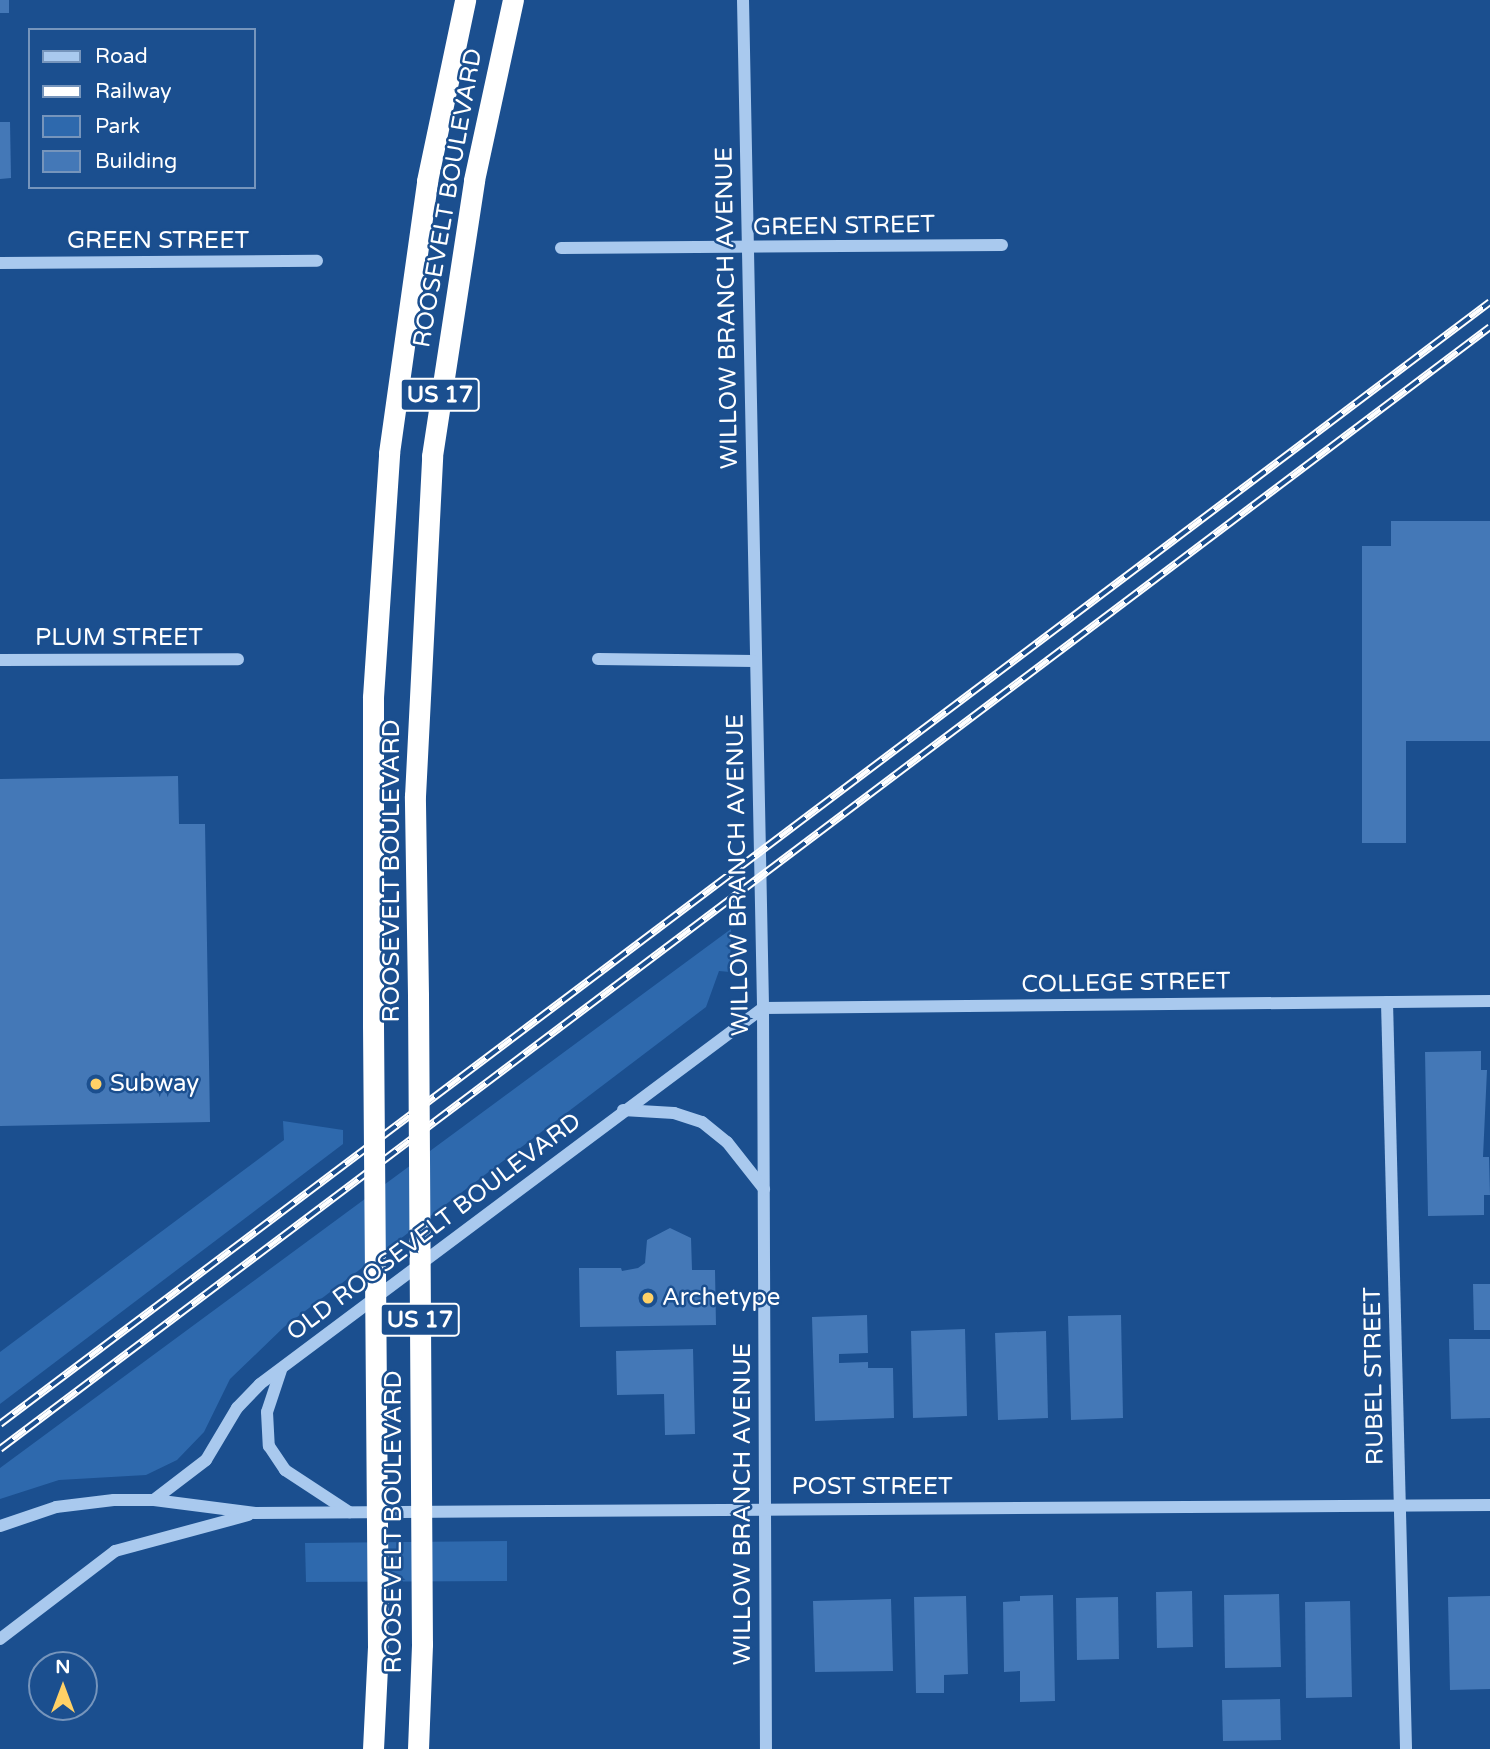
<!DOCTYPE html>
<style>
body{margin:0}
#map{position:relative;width:1490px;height:1749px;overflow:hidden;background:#1b4f8f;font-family:"Varela Round",sans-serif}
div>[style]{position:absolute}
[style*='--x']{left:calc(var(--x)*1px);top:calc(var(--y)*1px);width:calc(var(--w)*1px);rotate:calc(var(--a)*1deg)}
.green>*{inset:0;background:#2e69ad}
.building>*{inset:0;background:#4478b7}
.minor>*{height:12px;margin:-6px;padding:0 6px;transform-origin:6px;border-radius:6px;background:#a9c9ee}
.highway>*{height:21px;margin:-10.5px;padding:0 10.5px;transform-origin:10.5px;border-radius:10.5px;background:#fff}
.rail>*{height:8px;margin-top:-4px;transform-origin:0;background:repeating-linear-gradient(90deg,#1b4f8f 0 16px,#fff 0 32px);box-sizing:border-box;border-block:2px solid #fff}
.highway-bridge>*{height:21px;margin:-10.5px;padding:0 10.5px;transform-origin:10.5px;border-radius:10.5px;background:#fff}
.dots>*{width:19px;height:19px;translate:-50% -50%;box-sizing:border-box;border:4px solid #1b4f8f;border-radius:50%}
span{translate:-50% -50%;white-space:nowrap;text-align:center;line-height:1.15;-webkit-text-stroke:5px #1b4f8f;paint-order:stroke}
.shield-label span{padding:2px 5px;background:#1b4f8f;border:2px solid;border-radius:5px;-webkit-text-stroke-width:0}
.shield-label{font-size:23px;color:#fff;font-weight:700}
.street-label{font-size:24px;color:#fff}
.poi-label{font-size:24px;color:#fff}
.left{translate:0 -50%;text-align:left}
.legend{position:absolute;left:28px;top:28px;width:228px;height:161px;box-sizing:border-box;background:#1b4f8f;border:2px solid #7695bc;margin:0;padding:9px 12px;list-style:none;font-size:21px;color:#fff}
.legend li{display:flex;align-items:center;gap:14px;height:35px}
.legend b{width:35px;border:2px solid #7695bc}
.north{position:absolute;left:28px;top:1651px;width:70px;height:70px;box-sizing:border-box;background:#1b4f8f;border:2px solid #7695bc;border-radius:50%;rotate:0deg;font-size:19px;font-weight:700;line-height:28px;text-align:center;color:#fff}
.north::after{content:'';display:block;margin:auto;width:24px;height:32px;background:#ffd166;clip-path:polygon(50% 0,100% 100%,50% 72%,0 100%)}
</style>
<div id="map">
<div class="green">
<div style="clip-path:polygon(731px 929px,730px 972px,719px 971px,706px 1007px,284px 1327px,230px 1379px,204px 1432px,177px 1460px,146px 1475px,59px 1480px,0 1499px,0 1468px)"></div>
<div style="clip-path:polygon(283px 1121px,343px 1130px,343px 1144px,0 1404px,0 1352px,284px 1140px)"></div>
<div style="clip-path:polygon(507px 1541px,507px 1581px,306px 1582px,305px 1543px)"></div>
</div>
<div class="building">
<div style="clip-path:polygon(0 0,9px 0,9px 13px,0 13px)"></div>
<div style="clip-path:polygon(0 122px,10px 122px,11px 178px,0 179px)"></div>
<div style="clip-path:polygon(1391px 521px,1490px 521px,1490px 741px,1406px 741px,1406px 843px,1362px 843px,1362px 546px,1391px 546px)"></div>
<div style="clip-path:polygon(178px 776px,179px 824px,205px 824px,210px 1122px,0 1126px,0 779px)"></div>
<div style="clip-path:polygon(1481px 1051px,1481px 1070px,1487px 1070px,1483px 1157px,1489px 1157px,1490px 1195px,1484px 1195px,1484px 1215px,1428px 1216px,1425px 1052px)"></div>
<div style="clip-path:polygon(670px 1228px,691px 1238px,692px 1270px,715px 1270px,716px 1325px,580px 1327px,579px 1268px,621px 1268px,622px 1271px,638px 1268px,645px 1263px,647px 1240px)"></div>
<div style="clip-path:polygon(1473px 1284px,1490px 1284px,1490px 1330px,1474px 1330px)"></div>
<div style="clip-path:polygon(867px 1315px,868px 1353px,839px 1354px,839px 1363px,868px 1362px,868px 1368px,893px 1368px,894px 1418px,815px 1421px,812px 1317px)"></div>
<div style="clip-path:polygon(1121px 1315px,1123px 1418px,1071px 1420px,1068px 1316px)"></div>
<div style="clip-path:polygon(965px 1329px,967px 1416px,913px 1418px,911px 1331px)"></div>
<div style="clip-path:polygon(1046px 1331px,1048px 1418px,998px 1420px,995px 1333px)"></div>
<div style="clip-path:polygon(1449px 1339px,1490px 1339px,1490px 1418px,1451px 1419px)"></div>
<div style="clip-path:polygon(693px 1349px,695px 1434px,665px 1435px,664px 1394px,617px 1395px,616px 1351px)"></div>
<div style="clip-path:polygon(1192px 1591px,1193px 1647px,1157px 1648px,1156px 1592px)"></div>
<div style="clip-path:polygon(1279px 1594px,1281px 1667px,1225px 1668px,1224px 1595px)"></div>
<div style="clip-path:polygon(1053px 1595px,1055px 1701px,1020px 1702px,1020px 1671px,1004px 1672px,1003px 1602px,1020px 1601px,1020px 1596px)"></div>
<div style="clip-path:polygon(966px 1596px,968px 1674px,944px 1675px,944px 1693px,916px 1693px,914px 1597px)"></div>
<div style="clip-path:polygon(1490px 1596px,1490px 1689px,1450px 1690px,1448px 1597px)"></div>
<div style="clip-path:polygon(1118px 1597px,1119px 1659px,1077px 1660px,1076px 1598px)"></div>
<div style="clip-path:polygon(891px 1599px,893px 1671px,815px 1672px,813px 1601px)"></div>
<div style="clip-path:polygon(1350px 1601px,1352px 1697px,1306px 1698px,1305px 1602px)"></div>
<div style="clip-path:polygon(1280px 1699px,1281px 1740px,1223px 1741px,1222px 1700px)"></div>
</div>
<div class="minor">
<div style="--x:743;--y:0;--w:1008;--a:88.86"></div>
<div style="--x:763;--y:1008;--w:741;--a:89.77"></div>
<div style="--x:561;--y:248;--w:441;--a:-0.4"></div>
<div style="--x:0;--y:263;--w:317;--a:-0.4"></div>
<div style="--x:598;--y:659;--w:156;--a:0.7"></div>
<div style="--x:0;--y:660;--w:238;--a:-0.2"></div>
<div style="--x:1387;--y:1002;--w:747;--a:88.54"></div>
<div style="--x:763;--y:1008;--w:727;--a:-0.55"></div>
<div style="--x:623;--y:1110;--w:51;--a:3.4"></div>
<div style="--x:674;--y:1113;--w:29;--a:18"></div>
<div style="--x:702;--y:1122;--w:32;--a:39"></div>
<div style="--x:727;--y:1142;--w:60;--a:51.8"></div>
<div style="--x:281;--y:1370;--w:44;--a:108.4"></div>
<div style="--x:267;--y:1412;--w:34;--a:87"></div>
<div style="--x:269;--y:1446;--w:29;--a:56"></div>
<div style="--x:285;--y:1470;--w:77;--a:33.3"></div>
<div style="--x:155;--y:1499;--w:64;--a:-37.4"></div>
<div style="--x:206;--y:1460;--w:61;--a:-59.2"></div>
<div style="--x:237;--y:1408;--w:33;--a:-46"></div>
<div style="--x:260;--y:1384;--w:628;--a:-36.78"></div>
<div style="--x:0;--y:1526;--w:59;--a:-18.7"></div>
<div style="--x:56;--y:1507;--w:58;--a:-6.9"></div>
<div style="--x:114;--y:1500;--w:40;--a:0"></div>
<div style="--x:154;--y:1500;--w:102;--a:7.3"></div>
<div style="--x:255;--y:1513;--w:1235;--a:-0.37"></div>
<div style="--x:0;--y:1639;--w:145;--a:-37.4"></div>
<div style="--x:115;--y:1551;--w:138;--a:-15.1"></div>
</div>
<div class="highway">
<div style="--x:418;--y:995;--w:199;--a:-90.9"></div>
<div style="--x:415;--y:796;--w:340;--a:-87.1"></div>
<div style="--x:432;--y:456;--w:279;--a:-81.3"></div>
<div style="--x:474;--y:180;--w:184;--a:-77.8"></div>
<div style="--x:373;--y:1025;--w:328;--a:-90"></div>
<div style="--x:373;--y:697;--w:245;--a:-86.2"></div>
<div style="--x:389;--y:453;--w:275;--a:-82"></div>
<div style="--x:427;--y:181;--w:185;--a:-78.1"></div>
<div style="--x:373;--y:1749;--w:103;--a:-87.2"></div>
<div style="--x:418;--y:1749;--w:105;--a:-87.8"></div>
</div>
<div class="rail">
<div style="--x:0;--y:1424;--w:1865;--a:-36.98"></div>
<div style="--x:0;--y:1449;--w:1865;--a:-36.98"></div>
</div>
<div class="highway-bridge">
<div style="--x:418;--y:995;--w:649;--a:89.65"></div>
<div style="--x:373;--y:1025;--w:621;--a:89.54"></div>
</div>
<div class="dots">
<div style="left:96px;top:1084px;background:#ffd166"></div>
<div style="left:648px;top:1298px;background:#ffd166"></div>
</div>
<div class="shield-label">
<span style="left:440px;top:395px">US 17</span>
<span style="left:420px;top:1320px">US 17</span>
</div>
<div class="street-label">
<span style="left:448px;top:198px;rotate:-80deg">ROOSEVELT BOULEVARD</span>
<span style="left:844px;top:226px;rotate:-1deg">GREEN STREET</span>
<span style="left:158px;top:241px">GREEN STREET</span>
<span style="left:727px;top:308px;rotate:-91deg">WILLOW BRANCH AVENUE</span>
<span style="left:119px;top:638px">PLUM STREET</span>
<span style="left:392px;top:871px;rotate:-90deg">ROOSEVELT BOULEVARD</span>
<span style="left:738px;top:875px;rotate:-91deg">WILLOW BRANCH AVENUE</span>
<span style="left:1126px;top:983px;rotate:-1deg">COLLEGE STREET</span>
<span style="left:434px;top:1227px;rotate:-37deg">OLD ROOSEVELT BOULEVARD</span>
<span style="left:1374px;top:1376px;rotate:-91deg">RUBEL STREET</span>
<span style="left:872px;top:1487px">POST STREET</span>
<span style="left:743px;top:1504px;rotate:-90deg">WILLOW BRANCH AVENUE</span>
<span style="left:394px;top:1522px;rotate:-90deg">ROOSEVELT BOULEVARD</span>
</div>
<div class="poi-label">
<span class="left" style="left:110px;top:1084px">Subway</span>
<span class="left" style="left:662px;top:1298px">Archetype</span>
</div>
<ul class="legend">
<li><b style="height:9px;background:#a9c9ee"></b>Road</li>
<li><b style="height:9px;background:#fff"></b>Railway</li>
<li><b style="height:19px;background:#2e69ad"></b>Park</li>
<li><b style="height:19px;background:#4478b7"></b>Building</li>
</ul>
<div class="north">N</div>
</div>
